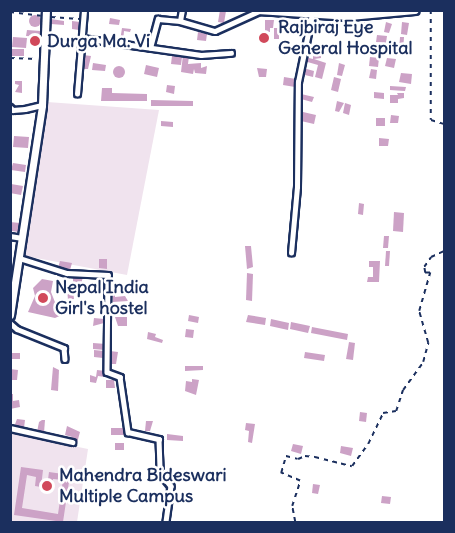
<!DOCTYPE html>
<style>
body{margin:0}
#map{position:relative;width:455px;height:533px;overflow:hidden;background:#fff;font-family:Delius,sans-serif}
div>[style]{position:absolute}
[style*='--x']{left:calc(var(--x)*1px);top:calc(var(--y)*1px);width:calc(var(--w)*1px);rotate:calc(var(--a)*1deg)}
.built>*{inset:0;background:#f0e3ee}
.building>*{inset:0;background:#cca2c6}
.round{border-radius:50%}
.path>*{height:1.5px;margin-top:-0.75px;transform-origin:0;background:repeating-linear-gradient(90deg,#1b2f5e 0 4.5px,transparent 0 9px)}
.roads{filter:drop-shadow(2px 0 #1b2f5e) drop-shadow(-2px 0 #1b2f5e) drop-shadow(0 2px #1b2f5e) drop-shadow(0 -2px #1b2f5e)}
.street>*{height:4.5px;margin:-2.25px;padding:0 2.25px;transform-origin:2.25px;border-radius:2.25px;background:#fff}
.secondary>*{height:7px;margin:-3.5px;padding:0 3.5px;transform-origin:3.5px;border-radius:3.5px;background:#fff}
.primary>*{height:8px;margin:-4px;padding:0 4px;transform-origin:4px;border-radius:4px;background:#fff}
.dots>*{width:16px;height:16px;translate:-50% -50%;box-sizing:border-box;border:3px solid #fff;border-radius:50%}
span{translate:-50% -50%;white-space:nowrap;text-align:center;line-height:1.15;-webkit-text-stroke:5px #fff;paint-order:stroke}
.poi-label{font-size:18px;color:#1b2f5e;font-weight:700}
.left{translate:0 -50%;text-align:left}
.frame{position:absolute;inset:0;border:12px solid #1b2f5e;pointer-events:none}
</style>
<div id="map">
<div class="built">
<div style="clip-path:polygon(47px 102px,159px 110px,127px 275px,20px 255px)"></div>
<div style="clip-path:polygon(10px 433px,88px 449px,77px 522px,11px 522px)"></div>
</div>
<div class="building">
<div style="clip-path:polygon(220px 10px,226px 11px,224px 23px,218px 22px)"></div>
<div class="round" style="left:29px;top:15px;width:12px;height:12px"></div>
<div style="clip-path:polygon(110px 18px,120px 20px,119px 25px,109px 24px)"></div>
<div style="clip-path:polygon(51px 19px,64px 21px,64px 25px,51px 24px)"></div>
<div style="clip-path:polygon(265px 20px,274px 20px,273px 28px,270px 28px,270px 32px,265px 32px)"></div>
<div style="clip-path:polygon(72px 21px,80px 22px,79px 30px,72px 29px)"></div>
<div style="clip-path:polygon(362px 22px,365px 22px,363px 32px,355px 31px,356px 24px,361px 25px)"></div>
<div style="clip-path:polygon(386px 22px,392px 24px,389px 33px,384px 32px)"></div>
<div style="clip-path:polygon(402px 22px,409px 23px,407px 35px,401px 34px)"></div>
<div style="clip-path:polygon(122px 28px,131px 29px,130px 32px,124px 31px,123px 42px,120px 41px)"></div>
<div style="clip-path:polygon(274px 28px,279px 28px,279px 39px,274px 39px)"></div>
<div style="clip-path:polygon(27px 30px,41px 31px,40px 37px,26px 36px)"></div>
<div style="clip-path:polygon(198px 32px,207px 34px,206px 41px,197px 40px)"></div>
<div style="clip-path:polygon(377px 35px,387px 36px,386px 43px,376px 42px)"></div>
<div style="clip-path:polygon(13px 37px,27px 38px,26px 48px,12px 47px)"></div>
<div style="clip-path:polygon(400px 37px,404px 37px,403px 51px,399px 51px)"></div>
<div style="clip-path:polygon(11px 49px,24px 49px,24px 56px,11px 56px)"></div>
<div style="clip-path:polygon(83px 55px,91px 56px,88px 69px,81px 69px)"></div>
<div style="clip-path:polygon(183px 55px,189px 56px,188px 64px,201px 63px,201px 68px,207px 66px,206px 74px,195px 73px,194px 69px,193px 74px,181px 72px)"></div>
<div style="clip-path:polygon(313px 55px,321px 55px,321px 58px,314px 59px,326px 63px,322px 79px,315px 77px,318px 65px,304px 61px,305px 57px,313px 59px)"></div>
<div style="clip-path:polygon(172px 56px,182px 57px,181px 65px,171px 64px)"></div>
<div style="clip-path:polygon(370px 57px,379px 58px,378px 67px,369px 66px)"></div>
<div style="clip-path:polygon(387px 58px,396px 59px,394px 68px,385px 66px)"></div>
<div style="clip-path:polygon(93px 63px,106px 65px,105px 71px,92px 70px)"></div>
<div style="clip-path:polygon(339px 63px,345px 65px,342px 76px,337px 75px)"></div>
<div style="clip-path:polygon(146px 65px,159px 68px,157px 77px,144px 74px)"></div>
<div class="round" style="left:113px;top:66px;width:12px;height:12px"></div>
<div style="clip-path:polygon(257px 68px,267px 69px,266px 77px,259px 77px)"></div>
<div style="clip-path:polygon(303px 68px,314px 71px,313px 77px,301px 74px)"></div>
<div style="clip-path:polygon(371px 69px,377px 70px,376px 79px,369px 78px)"></div>
<div style="clip-path:polygon(401px 73px,412px 74px,411px 84px,399px 82px)"></div>
<div style="clip-path:polygon(284px 77px,296px 79px,295px 87px,283px 85px)"></div>
<div style="clip-path:polygon(334px 77px,341px 79px,338px 92px,331px 90px)"></div>
<div style="clip-path:polygon(15px 81px,22px 81px,22px 93px,15px 92px,19px 85px,15px 84px)"></div>
<div style="clip-path:polygon(167px 85px,175px 86px,174px 94px,166px 92px)"></div>
<div style="clip-path:polygon(390px 86px,406px 87px,405px 91px,390px 90px)"></div>
<div style="clip-path:polygon(102px 88px,112px 88px,112px 93px,147px 94px,147px 101px,101px 101px)"></div>
<div style="clip-path:polygon(374px 92px,384px 93px,384px 99px,374px 98px)"></div>
<div style="clip-path:polygon(397px 93px,404px 93px,404px 98px,398px 99px,398px 103px,390px 103px,390px 95px,398px 95px)"></div>
<div style="clip-path:polygon(301px 94px,314px 97px,312px 102px,301px 99px)"></div>
<div style="clip-path:polygon(151px 100px,193px 101px,193px 106px,151px 106px)"></div>
<div style="clip-path:polygon(337px 101px,344px 103px,339px 112px,335px 111px)"></div>
<div style="clip-path:polygon(345px 103px,351px 105px,349px 115px,343px 113px)"></div>
<div style="clip-path:polygon(303px 112px,316px 115px,314px 124px,301px 121px)"></div>
<div style="clip-path:polygon(391px 115px,399px 116px,398px 123px,390px 123px)"></div>
<div style="clip-path:polygon(376px 118px,385px 118px,385px 126px,376px 126px)"></div>
<div style="clip-path:polygon(161px 121px,173px 122px,173px 127px,161px 126px)"></div>
<div style="clip-path:polygon(14px 136px,29px 137px,28px 148px,13px 147px)"></div>
<div style="clip-path:polygon(379px 138px,389px 139px,388px 146px,379px 146px)"></div>
<div style="clip-path:polygon(13px 163px,26px 165px,25px 172px,11px 170px)"></div>
<div style="clip-path:polygon(11px 184px,23px 186px,21px 195px,10px 193px)"></div>
<div style="clip-path:polygon(359px 203px,364px 204px,363px 215px,358px 214px)"></div>
<div style="clip-path:polygon(394px 212px,404px 213px,403px 232px,393px 231px)"></div>
<div style="clip-path:polygon(10px 222px,20px 223px,19px 232px,11px 231px)"></div>
<div style="clip-path:polygon(384px 236px,389px 236px,388px 248px,383px 248px)"></div>
<div style="clip-path:polygon(245px 246px,251px 246px,253px 267px,247px 269px)"></div>
<div style="clip-path:polygon(386px 251px,390px 251px,389px 266px,385px 266px)"></div>
<div style="clip-path:polygon(99px 259px,107px 259px,107px 269px,99px 268px)"></div>
<div style="clip-path:polygon(60px 261px,72px 263px,70px 270px,58px 268px)"></div>
<div style="clip-path:polygon(369px 261px,380px 261px,379px 282px,367px 282px,368px 277px,373px 277px,373px 267px,369px 267px)"></div>
<div style="clip-path:polygon(247px 273px,253px 274px,252px 301px,246px 300px)"></div>
<div style="clip-path:polygon(73px 277px,83px 277px,81px 284px,73px 285px)"></div>
<div style="clip-path:polygon(42px 279px,53px 281px,51px 292px,60px 315px,57px 306px,68px 302px,71px 311px,55px 318px,28px 312px,35px 296px,33px 288px)"></div>
<div style="clip-path:polygon(73px 290px,74px 299px,68px 300px,67px 291px)"></div>
<div style="clip-path:polygon(112px 291px,115px 291px,115px 297px,125px 296px,128px 301px,113px 302px)"></div>
<div style="clip-path:polygon(189px 315px,199px 317px,198px 323px,188px 321px)"></div>
<div style="clip-path:polygon(248px 315px,266px 318px,265px 325px,246px 322px)"></div>
<div style="clip-path:polygon(115px 317px,127px 317px,127px 326px,118px 326px)"></div>
<div style="clip-path:polygon(94px 318px,104px 319px,104px 323px,93px 326px)"></div>
<div style="clip-path:polygon(271px 319px,289px 323px,288px 330px,270px 326px)"></div>
<div style="clip-path:polygon(291px 322px,310px 326px,308px 333px,290px 329px)"></div>
<div style="clip-path:polygon(312px 327px,348px 334px,347px 340px,311px 333px)"></div>
<div style="clip-path:polygon(186px 329px,194px 330px,193px 338px,185px 337px)"></div>
<div style="clip-path:polygon(148px 332px,156px 334px,155px 337px,163px 340px,162px 343px,147px 339px)"></div>
<div style="clip-path:polygon(349px 342px,355px 343px,353px 360px,346px 359px)"></div>
<div style="clip-path:polygon(93px 343px,106px 344px,105px 350px,93px 349px)"></div>
<div style="clip-path:polygon(94px 350px,104px 351px,103px 358px,94px 357px)"></div>
<div style="clip-path:polygon(110px 351px,118px 352px,116px 364px,109px 364px)"></div>
<div style="clip-path:polygon(305px 352px,325px 355px,324px 361px,304px 358px)"></div>
<div style="clip-path:polygon(10px 353px,20px 353px,20px 359px,10px 359px)"></div>
<div style="clip-path:polygon(185px 366px,203px 366px,203px 370px,185px 371px)"></div>
<div style="clip-path:polygon(53px 367px,59px 370px,58px 391px,51px 390px)"></div>
<div style="clip-path:polygon(10px 369px,18px 370px,17px 380px,10px 380px)"></div>
<div style="clip-path:polygon(97px 370px,106px 371px,105px 377px,98px 376px,96px 383px,90px 382px,90px 375px,96px 377px)"></div>
<div style="clip-path:polygon(192px 379px,199px 380px,196px 395px,185px 391px,186px 381px,192px 382px)"></div>
<div style="clip-path:polygon(106px 380px,114px 380px,115px 388px,106px 388px)"></div>
<div style="clip-path:polygon(10px 394px,13px 394px,13px 401px,19px 400px,20px 407px,10px 409px)"></div>
<div style="clip-path:polygon(360px 412px,367px 413px,366px 422px,359px 421px)"></div>
<div style="clip-path:polygon(17px 419px,25px 420px,24px 428px,14px 427px)"></div>
<div style="clip-path:polygon(42px 420px,45px 420px,44px 433px,37px 432px,39px 422px)"></div>
<div style="clip-path:polygon(146px 421px,153px 421px,150px 431px,145px 431px)"></div>
<div style="clip-path:polygon(246px 423px,255px 424px,252px 443px,248px 442px,249px 431px,245px 430px)"></div>
<div style="clip-path:polygon(67px 426px,80px 432px,77px 443px,71px 442px,72px 437px,65px 435px)"></div>
<div style="clip-path:polygon(111px 428px,124px 428px,124px 435px,111px 435px)"></div>
<div style="clip-path:polygon(167px 434px,183px 436px,183px 441px,167px 440px)"></div>
<div style="clip-path:polygon(115px 443px,124px 443px,124px 450px,115px 450px)"></div>
<div style="clip-path:polygon(293px 444px,303px 446px,301px 454px,291px 451px)"></div>
<div style="clip-path:polygon(341px 446px,353px 448px,351px 456px,340px 453px)"></div>
<div style="clip-path:polygon(21px 467px,43px 470px,41px 487px,35px 486px,36px 477px,27px 475px,22px 508px,58px 514px,63px 480px,53px 479px,52px 488px,47px 487px,49px 472px,70px 475px,63px 522px,14px 515px)"></div>
<div style="clip-path:polygon(313px 484px,320px 485px,318px 494px,312px 493px)"></div>
<div style="clip-path:polygon(382px 496px,391px 497px,390px 504px,381px 503px)"></div>
</div>
<div class="path">
<div style="--x:431;--y:10;--w:110;--a:90"></div>
<div style="--x:431;--y:120;--w:14;--a:17"></div>
<div style="--x:10;--y:12;--w:31;--a:7"></div>
<div style="--x:51;--y:17;--w:28;--a:4"></div>
<div style="--x:10;--y:58;--w:27;--a:2"></div>
<div style="--x:295;--y:522;--w:16;--a:-101"></div>
<div style="--x:292;--y:506;--w:26;--a:-72"></div>
<div style="--x:300;--y:481;--w:21;--a:-157"></div>
<div style="--x:281;--y:473;--w:18;--a:-74"></div>
<div style="--x:286;--y:456;--w:12;--a:14"></div>
<div style="--x:298;--y:459;--w:8;--a:-23"></div>
<div style="--x:305;--y:456;--w:10;--a:6"></div>
<div style="--x:315;--y:457;--w:38;--a:14"></div>
<div style="--x:352;--y:466;--w:27;--a:-54"></div>
<div style="--x:368;--y:444;--w:34;--a:-64"></div>
<div style="--x:383;--y:413;--w:13;--a:-9"></div>
<div style="--x:396;--y:411;--w:22;--a:-72"></div>
<div style="--x:403;--y:390;--w:34;--a:-54"></div>
<div style="--x:423;--y:362;--w:20;--a:-75"></div>
<div style="--x:428;--y:343;--w:33;--a:-106"></div>
<div style="--x:419;--y:311;--w:40;--a:-74"></div>
<div style="--x:430;--y:273;--w:5;--a:180"></div>
<div style="--x:425;--y:273;--w:6;--a:-99"></div>
<div style="--x:424;--y:267;--w:12;--a:-55"></div>
<div style="--x:431;--y:257;--w:14;--a:-25"></div>
</div>
<div class="roads">
<div class="street">
<div style="--x:180;--y:21;--w:11;--a:-80"></div>
<div style="--x:82;--y:38;--w:120;--a:8.1"></div>
<div style="--x:201;--y:55;--w:30;--a:-4"></div>
<div style="--x:150;--y:48;--w:30;--a:-75"></div>
<div style="--x:158;--y:19;--w:22;--a:5"></div>
<div style="--x:180;--y:21;--w:36;--a:16"></div>
<div style="--x:215;--y:31;--w:48;--a:-24.4"></div>
<div style="--x:77;--y:94;--w:84;--a:-85.2"></div>
<div style="--x:10;--y:107;--w:4;--a:45"></div>
<div style="--x:13;--y:110;--w:12;--a:-5"></div>
<div style="--x:25;--y:109;--w:17;--a:-13"></div>
<div style="--x:10;--y:236;--w:12;--a:9"></div>
<div style="--x:291;--y:253;--w:66;--a:-84.8"></div>
<div style="--x:297;--y:187;--w:105;--a:-89.5"></div>
<div style="--x:298;--y:82;--w:69;--a:-78.4"></div>
<div style="--x:19;--y:258;--w:50;--a:17.4"></div>
<div style="--x:67;--y:273;--w:41;--a:2.8"></div>
<div style="--x:108;--y:275;--w:97;--a:90.6"></div>
<div style="--x:107;--y:372;--w:14;--a:21"></div>
<div style="--x:120;--y:377;--w:56;--a:81.7"></div>
<div style="--x:128;--y:432;--w:32;--a:13"></div>
<div style="--x:159;--y:439;--w:34;--a:88"></div>
<div style="--x:160;--y:473;--w:17;--a:50"></div>
<div style="--x:171;--y:486;--w:36;--a:98"></div>
<div style="--x:10;--y:323;--w:9;--a:41"></div>
<div style="--x:17;--y:329;--w:51;--a:22"></div>
<div style="--x:64;--y:348;--w:11;--a:85"></div>
<div style="--x:10;--y:428;--w:64;--a:12.7"></div>
</div>
<div class="secondary">
<div style="--x:10;--y:315;--w:212;--a:-81.3"></div>
<div style="--x:42;--y:105;--w:95;--a:-87.6"></div>
</div>
<div class="primary">
<div style="--x:258;--y:10;--w:92;--a:3.7"></div>
<div style="--x:350;--y:16;--w:65;--a:-5.3"></div>
</div>
</div>
<div class="dots">
<div style="left:264px;top:38px;background:#d1495b"></div>
<div style="left:35px;top:41px;background:#d1495b"></div>
<div style="left:43px;top:298px;background:#d1495b"></div>
<div style="left:47px;top:486px;background:#d1495b"></div>
</div>
<div class="poi-label">
<span class="left" style="left:278px;top:38px">Rajbiraj Eye<br>General Hospital</span>
<span class="left" style="left:47px;top:41px">Durga Ma. Vi</span>
<span class="left" style="left:55px;top:298px">Nepal India<br>Girl's hostel</span>
<span class="left" style="left:59px;top:486px">Mahendra Bideswari<br>Multiple Campus</span>
</div>
<div class="frame"></div>
</div>
